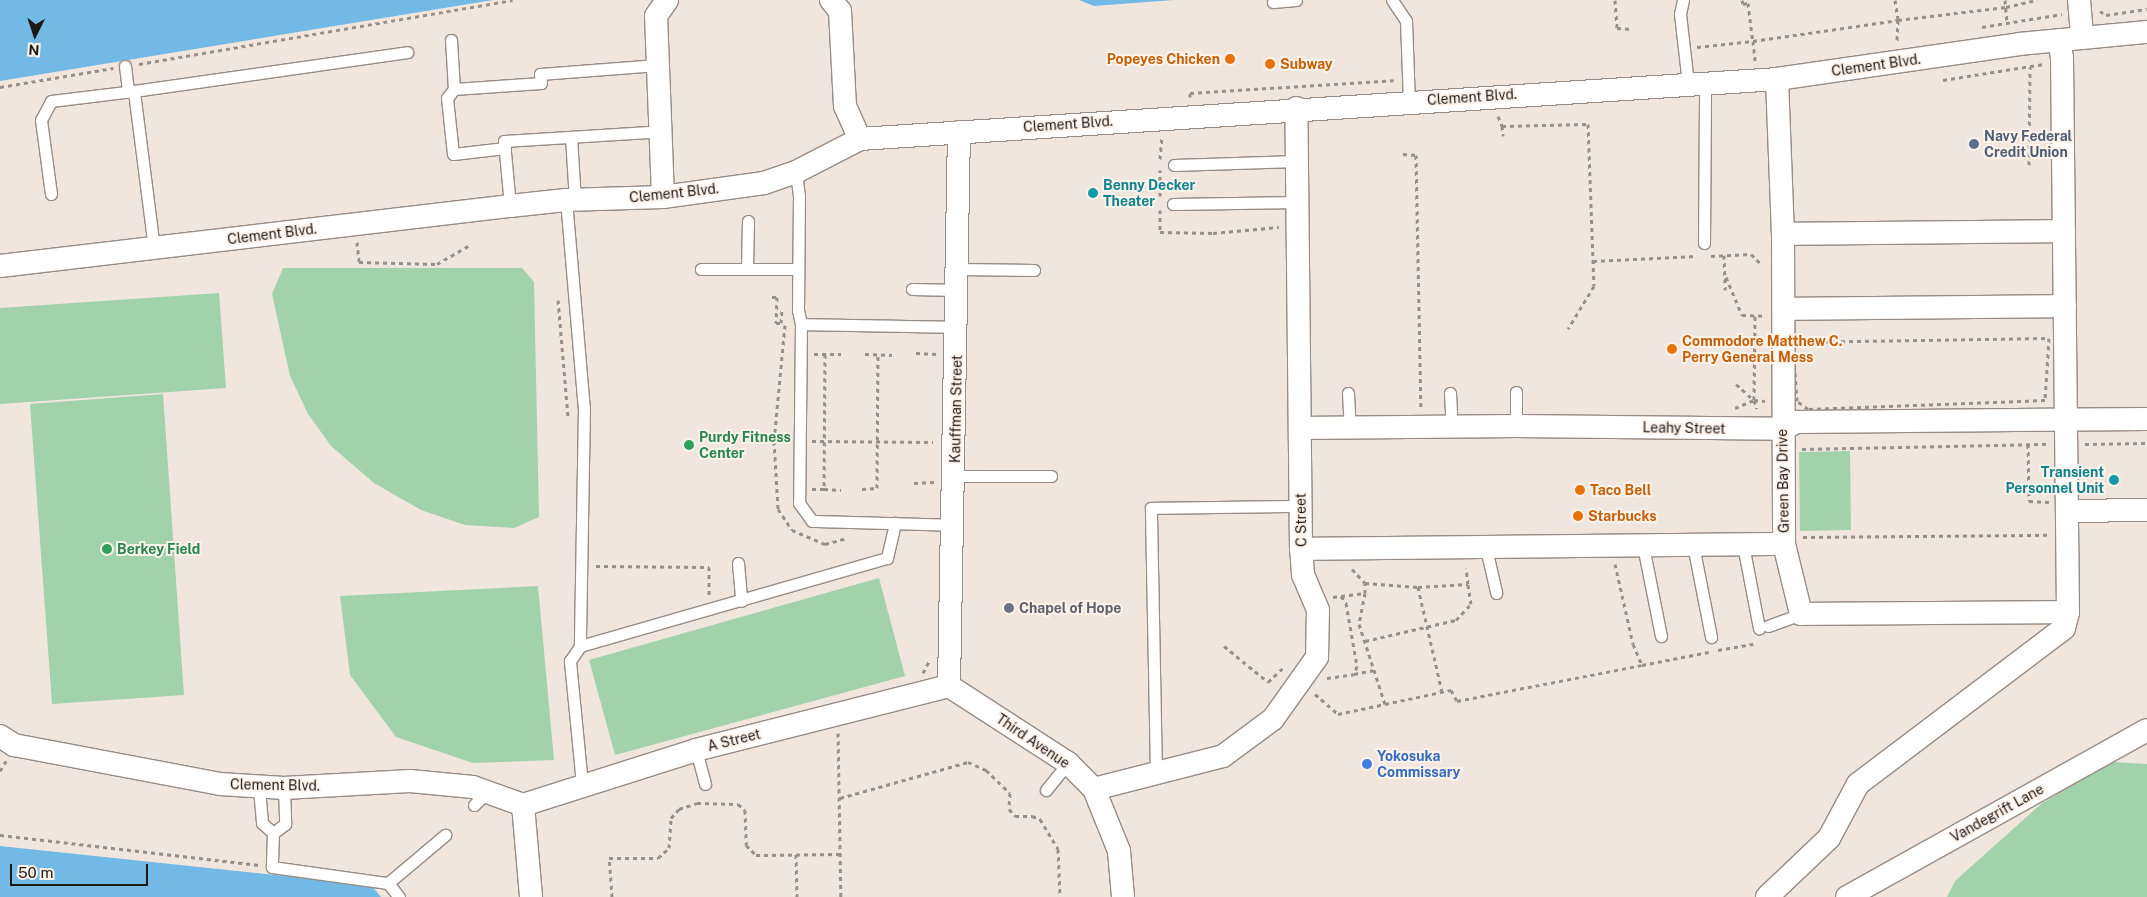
<!DOCTYPE html>
<style>
body{margin:0}
#map{position:relative;width:2147px;height:897px;overflow:hidden;background:#f1e6de;font-family:"Public Sans",sans-serif}
div>[style]{position:absolute}
[style*='--x']{left:calc(var(--x)*1px);top:calc(var(--y)*1px);width:calc(var(--w)*1px);rotate:calc(var(--a)*1deg)}
.green>*{inset:0;background:#a1d2aa}
.water>*{inset:0;background:#73b9e5}
.path>*{height:3px;margin-top:-1.5px;transform-origin:0;background:repeating-linear-gradient(90deg,#978f89 0 4px,transparent 0 8px)}
.roads{filter:drop-shadow(1px 0 #978c85) drop-shadow(-1px 0 #978c85) drop-shadow(0 1px #978c85) drop-shadow(0 -1px #978c85)}
.lane>*{height:11px;margin:-5.5px;padding:0 5.5px;transform-origin:5.5px;border-radius:5.5px;background:#fff}
.street>*{height:22px;margin:-11px;padding:0 11px;transform-origin:11px;border-radius:11px;background:#fff}
.dots>*{width:14px;height:14px;translate:-50% -50%;box-sizing:border-box;border:2px solid #fef3eb;border-radius:50%}
span{translate:-50% -50%;white-space:nowrap;text-align:center;line-height:1.15;-webkit-text-stroke:4px #fef3eb;paint-order:stroke}
.food-label{font-size:14px;color:#c56008;font-weight:700}
.right{translate:-100% -50%;text-align:right}
.left{translate:0 -50%;text-align:left}
.street-label{font-size:14px;color:#1c1815}
.service-label{font-size:14px;color:#4e5e75;font-weight:700}
.culture-label{font-size:14px;color:#0d838f;font-weight:700}
.leisure-label{font-size:14px;color:#27864d;font-weight:700}
.worship-label{font-size:14px;color:#5b616d;font-weight:700}
.shop-label{font-size:14px;color:#366cbe;font-weight:700}
.north{position:absolute;left:10px;top:10px;width:50px;height:50px;-webkit-text-stroke:4px #fef3eb;paint-order:stroke;rotate:184deg;font-size:14px;font-weight:700;line-height:20px;text-align:center;color:#1c1815}
.north::after{content:'';display:block;margin:auto;width:18px;height:22px;background:#1c1815;clip-path:polygon(50% 0,100% 100%,50% 72%,0 100%)}
.scale{position:absolute;left:10px;top:864px;width:138px;height:22px;box-sizing:border-box;border:2px solid #1c1815;border-top:0;padding-left:6px;font-size:15px;line-height:18px;white-space:nowrap;color:#1c1815;-webkit-text-stroke:4px #fef3eb;paint-order:stroke}
</style>
<div id="map">
<div class="green">
<div style="clip-path:polygon(283px 268px,522px 268px,534px 282px,539px 517px,514px 528px,465px 525px,421px 510px,374px 483px,331px 446px,308px 414px,290px 376px,272px 294px)"></div>
<div style="clip-path:polygon(219px 293px,226px 388px,0 404px,0 308px)"></div>
<div style="clip-path:polygon(163px 394px,184px 695px,52px 704px,30px 404px)"></div>
<div style="clip-path:polygon(1850px 451px,1851px 530px,1800px 531px,1799px 452px)"></div>
<div style="clip-path:polygon(879px 578px,905px 676px,615px 755px,589px 660px)"></div>
<div style="clip-path:polygon(538px 586px,554px 760px,473px 763px,396px 737px,350px 675px,340px 596px)"></div>
<div style="clip-path:polygon(2111px 762px,2147px 764px,2147px 897px,1947px 897px,1955px 881px,2041px 804px)"></div>
</div>
<div class="water">
<div style="clip-path:polygon(0 0,493px 0,0 81px)"></div>
<div style="clip-path:polygon(1079px 0,1174px 0,1094px 6px)"></div>
<div style="clip-path:polygon(0 846px,371px 885px,381px 897px,0 897px)"></div>
</div>
<div class="path">
<div style="--x:1615;--y:0;--w:28;--a:86"></div>
<div style="--x:1617;--y:28;--w:15;--a:4"></div>
<div style="--x:1742;--y:0;--w:4;--a:76"></div>
<div style="--x:1743;--y:4;--w:5;--a:-11"></div>
<div style="--x:1748;--y:3;--w:38;--a:83"></div>
<div style="--x:1753;--y:41;--w:147;--a:-8.2"></div>
<div style="--x:1898;--y:20;--w:22;--a:93"></div>
<div style="--x:1895;--y:0;--w:20;--a:81"></div>
<div style="--x:1898;--y:20;--w:109;--a:-6.9"></div>
<div style="--x:2006;--y:7;--w:32;--a:-13"></div>
<div style="--x:2005;--y:0;--w:22;--a:85"></div>
<div style="--x:2100;--y:11;--w:7;--a:34"></div>
<div style="--x:2106;--y:15;--w:41;--a:-8.3"></div>
<div style="--x:1982;--y:27;--w:81;--a:-9.2"></div>
<div style="--x:1697;--y:47;--w:56;--a:-6.1"></div>
<div style="--x:1753;--y:41;--w:20;--a:84"></div>
<div style="--x:139;--y:64;--w:379;--a:-9.7"></div>
<div style="--x:1943;--y:80;--w:102;--a:-9"></div>
<div style="--x:0;--y:87;--w:115;--a:-9.5"></div>
<div style="--x:1190;--y:97;--w:4;--a:-90"></div>
<div style="--x:1190;--y:93;--w:204;--a:-3.6"></div>
<div style="--x:1498;--y:116;--w:11;--a:68"></div>
<div style="--x:1502;--y:126;--w:86;--a:-1.3"></div>
<div style="--x:1588;--y:124;--w:162;--a:87.9"></div>
<div style="--x:1594;--y:286;--w:50;--a:121.2"></div>
<div style="--x:1502;--y:126;--w:10;--a:84"></div>
<div style="--x:1403;--y:154;--w:13;--a:4"></div>
<div style="--x:1416;--y:155;--w:254;--a:88.9"></div>
<div style="--x:1160;--y:159;--w:21;--a:-85"></div>
<div style="--x:2029;--y:165;--w:98;--a:-89.4"></div>
<div style="--x:1160;--y:196;--w:26;--a:-90"></div>
<div style="--x:1160;--y:210;--w:22;--a:90"></div>
<div style="--x:1160;--y:232;--w:53;--a:1.1"></div>
<div style="--x:1213;--y:233;--w:66;--a:-5.2"></div>
<div style="--x:357;--y:242;--w:20;--a:84"></div>
<div style="--x:359;--y:262;--w:78;--a:1.5"></div>
<div style="--x:437;--y:264;--w:39;--a:-30"></div>
<div style="--x:1724;--y:255;--w:35;--a:88"></div>
<div style="--x:1711;--y:256;--w:40;--a:-2.9"></div>
<div style="--x:1751;--y:254;--w:16;--a:45"></div>
<div style="--x:1593;--y:261;--w:104;--a:-2.8"></div>
<div style="--x:1726;--y:277;--w:41;--a:67.2"></div>
<div style="--x:1742;--y:315;--w:23;--a:2"></div>
<div style="--x:772;--y:297;--w:5;--a:0"></div>
<div style="--x:777;--y:297;--w:26;--a:92"></div>
<div style="--x:776;--y:323;--w:5;--a:0"></div>
<div style="--x:781;--y:323;--w:14;--a:-86"></div>
<div style="--x:558;--y:300;--w:116;--a:85.1"></div>
<div style="--x:785;--y:325;--w:117;--a:95.4"></div>
<div style="--x:774;--y:441;--w:68;--a:86.6"></div>
<div style="--x:778;--y:509;--w:25;--a:56"></div>
<div style="--x:792;--y:530;--w:36;--a:23"></div>
<div style="--x:825;--y:544;--w:23;--a:-15"></div>
<div style="--x:2049;--y:338;--w:62;--a:93.7"></div>
<div style="--x:2045;--y:400;--w:237;--a:177.8"></div>
<div style="--x:1808;--y:409;--w:14;--a:-144"></div>
<div style="--x:1797;--y:401;--w:59;--a:-93.9"></div>
<div style="--x:1793;--y:342;--w:256;--a:-0.9"></div>
<div style="--x:916;--y:353;--w:21;--a:3"></div>
<div style="--x:814;--y:354;--w:27;--a:0"></div>
<div style="--x:825;--y:354;--w:135;--a:90.4"></div>
<div style="--x:824;--y:489;--w:17;--a:3"></div>
<div style="--x:865;--y:354;--w:27;--a:2"></div>
<div style="--x:1736;--y:384;--w:24;--a:42"></div>
<div style="--x:1754;--y:400;--w:85;--a:-89.3"></div>
<div style="--x:1754;--y:400;--w:9;--a:72"></div>
<div style="--x:1735;--y:408;--w:21;--a:-23"></div>
<div style="--x:1754;--y:400;--w:11;--a:5"></div>
<div style="--x:774;--y:441;--w:12;--a:0"></div>
<div style="--x:812;--y:441;--w:121;--a:0.5"></div>
<div style="--x:2028;--y:444;--w:57;--a:89"></div>
<div style="--x:2029;--y:501;--w:20;--a:3"></div>
<div style="--x:2085;--y:444;--w:62;--a:-0.9"></div>
<div style="--x:1802;--y:449;--w:246;--a:-1.2"></div>
<div style="--x:914;--y:483;--w:20;--a:-3"></div>
<div style="--x:812;--y:489;--w:12;--a:0"></div>
<div style="--x:862;--y:489;--w:15;--a:-4"></div>
<div style="--x:877;--y:488;--w:134;--a:-89.6"></div>
<div style="--x:1803;--y:537;--w:244;--a:-0.5"></div>
<div style="--x:1615;--y:564;--w:82;--a:77.3"></div>
<div style="--x:1633;--y:644;--w:23;--a:67"></div>
<div style="--x:1642;--y:665;--w:68;--a:-11"></div>
<div style="--x:596;--y:566;--w:113;--a:0.5"></div>
<div style="--x:709;--y:567;--w:28;--a:90"></div>
<div style="--x:1352;--y:569;--w:19;--a:47"></div>
<div style="--x:1365;--y:583;--w:53;--a:4.3"></div>
<div style="--x:1365;--y:593;--w:32;--a:101"></div>
<div style="--x:1359;--y:624;--w:84;--a:72"></div>
<div style="--x:1341;--y:596;--w:9;--a:54"></div>
<div style="--x:1346;--y:603;--w:64;--a:80.1"></div>
<div style="--x:1357;--y:666;--w:9;--a:111"></div>
<div style="--x:1354;--y:674;--w:21;--a:-11"></div>
<div style="--x:1333;--y:597;--w:32;--a:-7"></div>
<div style="--x:1365;--y:593;--w:10;--a:-90"></div>
<div style="--x:1365;--y:641;--w:93;--a:-13"></div>
<div style="--x:1456;--y:620;--w:22;--a:-47"></div>
<div style="--x:1471;--y:604;--w:20;--a:-99"></div>
<div style="--x:1224;--y:646;--w:57;--a:39.3"></div>
<div style="--x:1268;--y:682;--w:22;--a:-43"></div>
<div style="--x:1718;--y:650;--w:39;--a:-10"></div>
<div style="--x:923;--y:673;--w:13;--a:-63"></div>
<div style="--x:1327;--y:678;--w:27;--a:-8"></div>
<div style="--x:1442;--y:692;--w:108;--a:-102.9"></div>
<div style="--x:1418;--y:587;--w:50;--a:-3.4"></div>
<div style="--x:1468;--y:584;--w:16;--a:-97"></div>
<div style="--x:1315;--y:694;--w:30;--a:41"></div>
<div style="--x:1338;--y:714;--w:116;--a:-12"></div>
<div style="--x:1451;--y:690;--w:13;--a:61"></div>
<div style="--x:1457;--y:701;--w:188;--a:-11"></div>
<div style="--x:838;--y:733;--w:164;--a:89"></div>
<div style="--x:0;--y:771;--w:12;--a:-59"></div>
<div style="--x:840;--y:798;--w:133;--a:-15.7"></div>
<div style="--x:968;--y:762;--w:20;--a:24"></div>
<div style="--x:986;--y:770;--w:33;--a:44"></div>
<div style="--x:1010;--y:793;--w:16;--a:94"></div>
<div style="--x:1009;--y:809;--w:9;--a:49"></div>
<div style="--x:1015;--y:816;--w:17;--a:0"></div>
<div style="--x:1032;--y:816;--w:9;--a:21"></div>
<div style="--x:1040;--y:819;--w:35;--a:59"></div>
<div style="--x:1058;--y:849;--w:48;--a:87.6"></div>
<div style="--x:0;--y:835;--w:261;--a:6.6"></div>
<div style="--x:796;--y:854;--w:43;--a:88.7"></div>
<div style="--x:612;--y:897;--w:39;--a:-94"></div>
<div style="--x:609;--y:858;--w:49;--a:0"></div>
<div style="--x:658;--y:858;--w:15;--a:-42"></div>
<div style="--x:669;--y:848;--w:30;--a:-86"></div>
<div style="--x:671;--y:818;--w:12;--a:-48"></div>
<div style="--x:679;--y:809;--w:19;--a:-18"></div>
<div style="--x:697;--y:803;--w:41;--a:1.4"></div>
<div style="--x:738;--y:804;--w:9;--a:41"></div>
<div style="--x:745;--y:810;--w:35;--a:88"></div>
<div style="--x:746;--y:845;--w:14;--a:45"></div>
<div style="--x:756;--y:855;--w:85;--a:-0.7"></div>
</div>
<div class="roads">
<div class="lane">
<div style="--x:1392;--y:0;--w:25;--a:56"></div>
<div style="--x:1406;--y:21;--w:81;--a:87.9"></div>
<div style="--x:1683;--y:0;--w:14;--a:102"></div>
<div style="--x:1680;--y:14;--w:69;--a:83.4"></div>
<div style="--x:1273;--y:2;--w:23;--a:-5"></div>
<div style="--x:451;--y:40;--w:49;--a:86.5"></div>
<div style="--x:125;--y:66;--w:26;--a:83"></div>
<div style="--x:571;--y:137;--w:63;--a:86.4"></div>
<div style="--x:505;--y:148;--w:52;--a:173.4"></div>
<div style="--x:453;--y:154;--w:56;--a:-96.1"></div>
<div style="--x:447;--y:98;--w:11;--a:-52"></div>
<div style="--x:454;--y:89;--w:87;--a:-3.9"></div>
<div style="--x:541;--y:83;--w:9;--a:-96"></div>
<div style="--x:540;--y:74;--w:118;--a:-4.4"></div>
<div style="--x:1174;--y:165;--w:123;--a:-1.9"></div>
<div style="--x:796;--y:172;--w:23;--a:83"></div>
<div style="--x:799;--y:195;--w:115;--a:90.5"></div>
<div style="--x:798;--y:310;--w:14;--a:78"></div>
<div style="--x:801;--y:324;--w:179;--a:90.6"></div>
<div style="--x:799;--y:503;--w:22;--a:54"></div>
<div style="--x:812;--y:521;--w:142;--a:1.6"></div>
<div style="--x:51;--y:194;--w:75;--a:-97.7"></div>
<div style="--x:41;--y:120;--w:21;--a:-62"></div>
<div style="--x:51;--y:101;--w:84;--a:-6.9"></div>
<div style="--x:566;--y:200;--w:209;--a:85.1"></div>
<div style="--x:584;--y:408;--w:238;--a:91"></div>
<div style="--x:1173;--y:204;--w:124;--a:-0.9"></div>
<div style="--x:510;--y:206;--w:65;--a:-95.3"></div>
<div style="--x:504;--y:141;--w:157;--a:-3.6"></div>
<div style="--x:1704;--y:243;--w:162;--a:-89.6"></div>
<div style="--x:154;--y:248;--w:158;--a:-97.3"></div>
<div style="--x:134;--y:91;--w:276;--a:-8.1"></div>
<div style="--x:701;--y:269;--w:97;--a:0"></div>
<div style="--x:747;--y:269;--w:48;--a:-88.8"></div>
<div style="--x:958;--y:269;--w:76;--a:0.8"></div>
<div style="--x:912;--y:289;--w:46;--a:1.2"></div>
<div style="--x:801;--y:324;--w:157;--a:1.1"></div>
<div style="--x:1348;--y:393;--w:34;--a:87"></div>
<div style="--x:1450;--y:393;--w:33;--a:87"></div>
<div style="--x:1516;--y:426;--w:34;--a:-90"></div>
<div style="--x:955;--y:476;--w:96;--a:0"></div>
<div style="--x:1693;--y:545;--w:94;--a:78.9"></div>
<div style="--x:1743;--y:545;--w:85;--a:79.1"></div>
<div style="--x:1643;--y:546;--w:92;--a:78.7"></div>
<div style="--x:1490;--y:547;--w:10;--a:101"></div>
<div style="--x:1488;--y:557;--w:37;--a:77"></div>
<div style="--x:738;--y:563;--w:38;--a:85"></div>
<div style="--x:1768;--y:626;--w:35;--a:-20"></div>
<div style="--x:696;--y:750;--w:35;--a:75"></div>
<div style="--x:1156;--y:774;--w:266;--a:-91.1"></div>
<div style="--x:1151;--y:508;--w:149;--a:-0.8"></div>
<div style="--x:582;--y:784;--w:124;--a:-95.6"></div>
<div style="--x:570;--y:661;--w:18;--a:-56"></div>
<div style="--x:580;--y:646;--w:319;--a:-16"></div>
<div style="--x:887;--y:558;--w:36;--a:-77"></div>
<div style="--x:259;--y:788;--w:35;--a:85"></div>
<div style="--x:262;--y:823;--w:15;--a:42"></div>
<div style="--x:284;--y:788;--w:36;--a:88"></div>
<div style="--x:285;--y:824;--w:15;--a:143"></div>
<div style="--x:273;--y:833;--w:34;--a:92"></div>
<div style="--x:272;--y:867;--w:117;--a:7.9"></div>
<div style="--x:388;--y:883;--w:18;--a:52"></div>
<div style="--x:1046;--y:790;--w:35;--a:-51"></div>
<div style="--x:474;--y:805;--w:20;--a:-45"></div>
<div style="--x:388;--y:883;--w:75;--a:-40.1"></div>
</div>
<div class="street">
<div style="--x:831;--y:0;--w:14;--a:51"></div>
<div style="--x:840;--y:11;--w:95;--a:87"></div>
<div style="--x:845;--y:106;--w:36;--a:66"></div>
<div style="--x:2079;--y:0;--w:38;--a:85"></div>
<div style="--x:1777;--y:79;--w:155;--a:87.8"></div>
<div style="--x:1783;--y:234;--w:310;--a:89.8"></div>
<div style="--x:1784;--y:544;--w:72;--a:76.3"></div>
<div style="--x:1801;--y:614;--w:267;--a:-0.4"></div>
<div style="--x:663;--y:197;--w:181;--a:-92.2"></div>
<div style="--x:656;--y:16;--w:19;--a:-55"></div>
<div style="--x:1783;--y:234;--w:281;--a:-0.6"></div>
<div style="--x:0;--y:266;--w:514;--a:-6.71"></div>
<div style="--x:510;--y:206;--w:56;--a:-6.1"></div>
<div style="--x:566;--y:200;--w:97;--a:-1.8"></div>
<div style="--x:663;--y:197;--w:102;--a:-7.9"></div>
<div style="--x:764;--y:183;--w:34;--a:-19"></div>
<div style="--x:796;--y:172;--w:72;--a:-27.3"></div>
<div style="--x:860;--y:139;--w:919;--a:-3.74"></div>
<div style="--x:1777;--y:79;--w:245;--a:-8.2"></div>
<div style="--x:2019;--y:44;--w:129;--a:-5.4"></div>
<div style="--x:1784;--y:309;--w:281;--a:-0.6"></div>
<div style="--x:1300;--y:428;--w:216;--a:-0.5"></div>
<div style="--x:1516;--y:426;--w:266;--a:0.6"></div>
<div style="--x:1782;--y:429;--w:17;--a:-25"></div>
<div style="--x:1797;--y:422;--w:350;--a:-0.5"></div>
<div style="--x:2067;--y:511;--w:80;--a:-0.7"></div>
<div style="--x:1301;--y:549;--w:483;--a:-0.6"></div>
<div style="--x:949;--y:686;--w:554;--a:-88.97"></div>
<div style="--x:949;--y:686;--w:142;--a:32.9"></div>
<div style="--x:1068;--y:763;--w:37;--a:45"></div>
<div style="--x:1094;--y:789;--w:67;--a:68"></div>
<div style="--x:1119;--y:851;--w:46;--a:85"></div>
<div style="--x:0;--y:736;--w:17;--a:33"></div>
<div style="--x:14;--y:745;--w:210;--a:10.7"></div>
<div style="--x:220;--y:784;--w:64;--a:3.6"></div>
<div style="--x:284;--y:788;--w:126;--a:-3.2"></div>
<div style="--x:410;--y:781;--w:63;--a:5.4"></div>
<div style="--x:473;--y:787;--w:53;--a:19.8"></div>
<div style="--x:1094;--y:789;--w:133;--a:-14.3"></div>
<div style="--x:1223;--y:756;--w:62;--a:-36.5"></div>
<div style="--x:1273;--y:719;--w:76;--a:-54.6"></div>
<div style="--x:1317;--y:657;--w:47;--a:-88.8"></div>
<div style="--x:1318;--y:610;--w:38;--a:-113"></div>
<div style="--x:1303;--y:575;--w:26;--a:-94"></div>
<div style="--x:1301;--y:549;--w:441;--a:-90.6"></div>
<div style="--x:523;--y:805;--w:182;--a:-17.6"></div>
<div style="--x:696;--y:750;--w:261;--a:-14.2"></div>
<div style="--x:523;--y:805;--w:92;--a:85"></div>
<div style="--x:1767;--y:897;--w:86;--a:-43.6"></div>
<div style="--x:1829;--y:838;--w:61;--a:-61.8"></div>
<div style="--x:1858;--y:784;--w:258;--a:-37.1"></div>
<div style="--x:2064;--y:628;--w:16;--a:-76"></div>
<div style="--x:2068;--y:612;--w:554;--a:-90.62"></div>
<div style="--x:2062;--y:58;--w:18;--a:-99"></div>
<div style="--x:1847;--y:897;--w:343;--a:-29.1"></div>
</div>
</div>
<div class="dots">
<div style="left:1230px;top:59px;background:#e8710a"></div>
<div style="left:1270px;top:64px;background:#e8710a"></div>
<div style="left:1974px;top:144px;background:#5c6f8a"></div>
<div style="left:1093px;top:193px;background:#0f9aa8"></div>
<div style="left:1672px;top:349px;background:#e8710a"></div>
<div style="left:689px;top:445px;background:#2e9e5b"></div>
<div style="left:2114px;top:480px;background:#0f9aa8"></div>
<div style="left:1580px;top:490px;background:#e8710a"></div>
<div style="left:1578px;top:516px;background:#e8710a"></div>
<div style="left:107px;top:549px;background:#2e9e5b"></div>
<div style="left:1009px;top:608px;background:#6b7280"></div>
<div style="left:1367px;top:764px;background:#3f7fe0"></div>
</div>
<div class="food-label">
<span class="right" style="left:1220px;top:59px">Popeyes Chicken</span>
<span class="left" style="left:1280px;top:64px">Subway</span>
<span class="left" style="left:1682px;top:349px">Commodore Matthew C.<br>Perry General Mess</span>
<span class="left" style="left:1590px;top:490px">Taco Bell</span>
<span class="left" style="left:1588px;top:516px">Starbucks</span>
</div>
<div class="street-label">
<span style="left:1876px;top:65px;rotate:-8deg">Clement Blvd.</span>
<span style="left:1472px;top:97px;rotate:-4deg">Clement Blvd.</span>
<span style="left:1068px;top:124px;rotate:-4deg">Clement Blvd.</span>
<span style="left:674px;top:193px;rotate:-6deg">Clement Blvd.</span>
<span style="left:272px;top:234px;rotate:-7deg">Clement Blvd.</span>
<span style="left:956px;top:409px;rotate:-89deg">Kauffman Street</span>
<span style="left:1684px;top:428px;rotate:1deg">Leahy Street</span>
<span style="left:1783px;top:481px;rotate:-91deg">Green Bay Drive</span>
<span style="left:1301px;top:520px;rotate:-91deg">C Street</span>
<span style="left:734px;top:740px;rotate:-14deg">A Street</span>
<span style="left:1033px;top:741px;rotate:34deg">Third Avenue</span>
<span style="left:275px;top:785px;rotate:1deg">Clement Blvd.</span>
<span style="left:1997px;top:813px;rotate:-29deg">Vandegrift Lane</span>
</div>
<div class="service-label">
<span class="left" style="left:1984px;top:144px">Navy Federal<br>Credit Union</span>
</div>
<div class="culture-label">
<span class="left" style="left:1103px;top:193px">Benny Decker<br>Theater</span>
<span class="right" style="left:2104px;top:480px">Transient<br>Personnel Unit</span>
</div>
<div class="leisure-label">
<span class="left" style="left:699px;top:445px">Purdy Fitness<br>Center</span>
<span class="left" style="left:117px;top:549px">Berkey Field</span>
</div>
<div class="worship-label">
<span class="left" style="left:1019px;top:608px">Chapel of Hope</span>
</div>
<div class="shop-label">
<span class="left" style="left:1377px;top:764px">Yokosuka<br>Commissary</span>
</div>
<div class="north">N</div>
<div class="scale">50 m</div>
</div>
